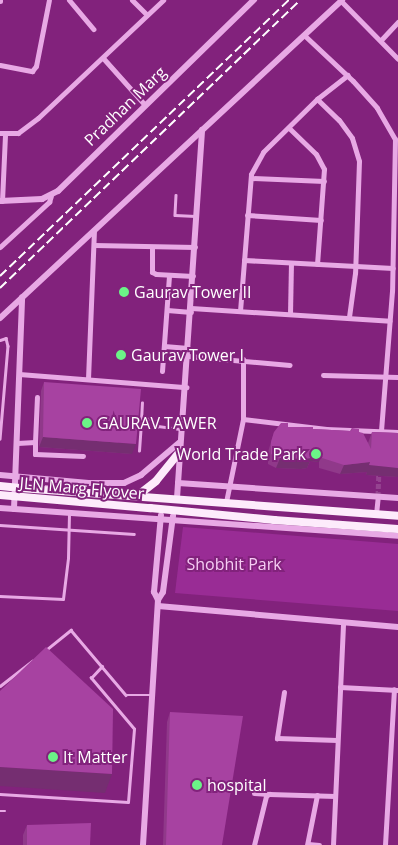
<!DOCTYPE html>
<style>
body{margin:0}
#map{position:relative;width:398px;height:845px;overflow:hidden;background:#82227c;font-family:"Open Sans",sans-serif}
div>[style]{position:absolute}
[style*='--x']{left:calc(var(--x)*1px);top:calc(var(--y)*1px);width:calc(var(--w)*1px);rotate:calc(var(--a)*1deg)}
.green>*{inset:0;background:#992c95}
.minor-tunnel>*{height:5px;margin-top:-2.5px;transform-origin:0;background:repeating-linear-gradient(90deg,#954390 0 5px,transparent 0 7.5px)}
.service>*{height:2.5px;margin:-1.25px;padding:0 1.25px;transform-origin:1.25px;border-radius:1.25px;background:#e8a9e5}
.minor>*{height:5px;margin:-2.5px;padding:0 2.5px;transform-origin:2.5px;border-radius:2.5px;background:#e8a9e5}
.tertiary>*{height:6px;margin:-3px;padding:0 3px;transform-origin:3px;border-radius:3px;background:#e8a9e5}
.primary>*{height:8px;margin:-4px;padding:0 4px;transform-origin:4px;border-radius:4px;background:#fdebfb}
.rail>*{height:2px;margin-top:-1px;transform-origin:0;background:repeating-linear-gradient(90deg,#fff 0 9px,transparent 0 13px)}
.path-bridge>*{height:1px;margin-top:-0.5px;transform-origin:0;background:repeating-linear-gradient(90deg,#e8a9e5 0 2.5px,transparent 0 6.5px)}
.primary-bridge>*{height:8px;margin:-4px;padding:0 4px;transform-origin:4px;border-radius:4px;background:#fdebfb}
.wall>*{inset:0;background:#90398a}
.shaded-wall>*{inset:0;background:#752e71}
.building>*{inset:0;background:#a742a1}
.dots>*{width:14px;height:14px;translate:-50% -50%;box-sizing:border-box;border:2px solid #82227c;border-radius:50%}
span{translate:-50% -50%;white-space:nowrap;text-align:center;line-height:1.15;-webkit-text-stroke:4px #82227c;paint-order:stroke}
.street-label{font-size:16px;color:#fff}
.poi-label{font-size:16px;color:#fff}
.left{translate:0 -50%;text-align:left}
.right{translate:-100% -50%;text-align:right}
.park-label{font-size:16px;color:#f6cdf4}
</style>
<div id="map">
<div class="green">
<div style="clip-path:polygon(183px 527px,398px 544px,398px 611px,175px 593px)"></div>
</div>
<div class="minor-tunnel">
<div style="--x:378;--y:496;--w:27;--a:-88"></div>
</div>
<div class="service">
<div style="--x:176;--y:195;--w:20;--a:93"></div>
<div style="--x:175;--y:215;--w:20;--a:3"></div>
<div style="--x:0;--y:340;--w:6;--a:-18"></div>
<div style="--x:6;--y:338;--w:8;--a:76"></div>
<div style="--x:8;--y:346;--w:93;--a:94.9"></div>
<div style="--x:141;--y:421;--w:18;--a:-87"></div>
<div style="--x:139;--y:451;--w:30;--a:-86"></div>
<div style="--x:141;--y:421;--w:10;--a:-17"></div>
<div style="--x:151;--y:418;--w:11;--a:49"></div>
<div style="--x:158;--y:426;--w:22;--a:8"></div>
<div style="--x:0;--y:525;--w:134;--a:3.8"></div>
<div style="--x:0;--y:596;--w:63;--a:2.7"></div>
<div style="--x:63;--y:599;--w:41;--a:-83"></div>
<div style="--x:68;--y:558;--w:44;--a:-88.7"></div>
<div style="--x:46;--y:650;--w:32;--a:-39"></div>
<div style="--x:71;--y:630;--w:85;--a:49.8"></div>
<div style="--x:126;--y:695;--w:25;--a:0"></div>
<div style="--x:0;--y:686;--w:41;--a:-38"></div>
<div style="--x:0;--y:794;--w:128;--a:3.6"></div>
<div style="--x:128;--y:802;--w:73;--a:-85.3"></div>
<div style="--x:134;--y:729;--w:67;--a:-130.1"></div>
<div style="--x:91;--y:678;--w:16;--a:-47"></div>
<div style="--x:0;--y:811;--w:5;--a:0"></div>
</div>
<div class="minor">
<div style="--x:69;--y:0;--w:38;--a:50"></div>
<div style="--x:132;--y:0;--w:21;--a:45"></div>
<div style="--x:0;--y:1;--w:1;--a:-90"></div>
<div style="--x:341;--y:1;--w:81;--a:45.5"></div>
<div style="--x:304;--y:35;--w:67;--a:43.2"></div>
<div style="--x:353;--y:81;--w:36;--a:48"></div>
<div style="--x:377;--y:108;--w:36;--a:60"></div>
<div style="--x:395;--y:139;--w:152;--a:91.1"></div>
<div style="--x:392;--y:291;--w:141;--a:94.5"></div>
<div style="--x:381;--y:40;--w:25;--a:-47"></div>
<div style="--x:103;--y:58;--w:63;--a:48.2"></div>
<div style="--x:0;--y:65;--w:33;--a:11"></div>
<div style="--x:32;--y:71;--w:6;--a:-51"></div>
<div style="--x:36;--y:66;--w:67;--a:-78.9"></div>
<div style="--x:317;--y:99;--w:30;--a:44"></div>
<div style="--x:339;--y:120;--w:22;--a:54"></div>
<div style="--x:352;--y:138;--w:24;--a:73"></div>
<div style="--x:359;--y:161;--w:112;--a:92"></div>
<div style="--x:355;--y:273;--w:44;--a:97.8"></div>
<div style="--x:289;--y:128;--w:37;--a:44"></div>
<div style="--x:316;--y:154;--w:17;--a:62"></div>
<div style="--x:324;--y:169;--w:95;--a:94.2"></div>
<div style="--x:0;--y:133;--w:18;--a:0"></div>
<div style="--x:18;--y:133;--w:25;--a:-37"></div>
<div style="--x:38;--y:118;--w:172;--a:-43.3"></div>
<div style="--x:251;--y:178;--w:73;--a:2.4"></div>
<div style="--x:2;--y:201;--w:67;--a:-87.4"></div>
<div style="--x:247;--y:215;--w:74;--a:3.9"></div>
<div style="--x:94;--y:245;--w:101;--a:1.1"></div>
<div style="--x:0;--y:247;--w:67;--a:-42.6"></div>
<div style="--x:49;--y:202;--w:6;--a:-72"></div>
<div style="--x:152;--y:247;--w:25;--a:90"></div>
<div style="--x:152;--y:272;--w:4;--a:27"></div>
<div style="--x:156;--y:274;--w:37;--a:3"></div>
<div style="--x:244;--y:260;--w:149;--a:3.1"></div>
<div style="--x:191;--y:308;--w:199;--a:3.7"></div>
<div style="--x:167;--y:310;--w:24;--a:5"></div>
<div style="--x:240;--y:311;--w:137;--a:-85.4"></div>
<div style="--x:251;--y:174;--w:25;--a:-61"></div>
<div style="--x:263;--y:152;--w:76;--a:-44.5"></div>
<div style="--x:317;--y:99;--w:39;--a:-38"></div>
<div style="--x:290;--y:314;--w:51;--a:-88.9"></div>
<div style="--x:164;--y:346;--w:24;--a:5"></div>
<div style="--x:188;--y:356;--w:102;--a:5"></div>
<div style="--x:243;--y:359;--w:60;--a:90"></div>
<div style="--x:243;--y:419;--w:84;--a:6.9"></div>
<div style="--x:326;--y:429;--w:72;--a:2.4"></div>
<div style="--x:162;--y:371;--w:96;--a:-85.8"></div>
<div style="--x:19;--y:374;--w:168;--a:4.5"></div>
<div style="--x:323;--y:375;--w:75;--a:1.5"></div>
<div style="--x:88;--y:379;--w:149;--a:-87.7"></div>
<div style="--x:35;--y:442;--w:45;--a:-87.5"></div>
<div style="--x:17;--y:443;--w:18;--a:-3"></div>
<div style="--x:35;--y:442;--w:12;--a:90"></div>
<div style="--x:35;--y:454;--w:48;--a:2.4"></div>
<div style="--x:226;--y:502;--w:85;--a:-78.4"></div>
<div style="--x:376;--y:514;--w:18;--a:-84"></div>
<div style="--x:340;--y:687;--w:58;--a:3"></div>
<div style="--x:284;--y:692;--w:47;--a:98.7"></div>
<div style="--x:277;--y:738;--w:60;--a:1.9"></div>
<div style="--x:254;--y:793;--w:15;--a:4"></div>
<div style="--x:308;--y:844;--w:11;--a:5"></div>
<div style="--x:254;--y:845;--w:50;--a:-76.2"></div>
<div style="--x:266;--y:796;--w:4;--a:-34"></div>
<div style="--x:269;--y:794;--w:66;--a:1.7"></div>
<div style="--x:307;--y:845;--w:51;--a:-78.7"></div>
<div style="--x:333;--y:845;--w:222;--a:-87.4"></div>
<div style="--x:385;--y:845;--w:156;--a:-86.7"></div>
</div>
<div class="tertiary">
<div style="--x:0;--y:201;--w:42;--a:-2.7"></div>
<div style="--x:42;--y:199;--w:18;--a:-27"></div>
<div style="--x:58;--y:191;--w:274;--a:-44.3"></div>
<div style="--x:0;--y:318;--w:467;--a:-42.9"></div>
<div style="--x:0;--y:475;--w:89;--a:5.1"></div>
<div style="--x:89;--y:483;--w:35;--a:0"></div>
<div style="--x:124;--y:483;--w:19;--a:-25"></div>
<div style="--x:141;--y:475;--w:51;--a:-40.2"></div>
<div style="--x:178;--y:483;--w:221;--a:3.9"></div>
<div style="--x:177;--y:498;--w:369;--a:-86.1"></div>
<div style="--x:0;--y:508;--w:399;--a:4"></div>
<div style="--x:14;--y:509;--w:212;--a:-87.8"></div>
<div style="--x:158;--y:600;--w:9;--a:-117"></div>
<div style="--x:154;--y:592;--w:77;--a:-84.8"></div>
<div style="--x:158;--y:606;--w:241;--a:5"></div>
<div style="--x:143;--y:845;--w:245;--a:-86.5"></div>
<div style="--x:158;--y:600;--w:9;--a:-58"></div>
<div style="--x:163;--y:592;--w:77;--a:-82.5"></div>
</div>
<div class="primary">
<div style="--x:20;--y:488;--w:379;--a:4.2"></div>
<div style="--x:137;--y:496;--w:24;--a:-38"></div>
<div style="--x:156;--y:481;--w:36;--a:-51"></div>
<div style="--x:150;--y:508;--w:125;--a:5.5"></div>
<div style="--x:274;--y:520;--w:124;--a:4.2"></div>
</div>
<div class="rail">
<div style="--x:0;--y:276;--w:400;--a:-43.7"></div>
<div style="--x:0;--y:288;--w:416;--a:-43.8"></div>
</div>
<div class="path-bridge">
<div style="--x:26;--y:484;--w:105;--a:3.8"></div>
</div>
<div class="primary-bridge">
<div style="--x:0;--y:486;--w:20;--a:6"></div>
<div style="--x:0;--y:495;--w:151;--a:5"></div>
</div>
<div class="wall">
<div style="clip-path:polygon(44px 382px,132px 454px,39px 447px,41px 391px)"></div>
<div style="clip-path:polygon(352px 428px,359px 432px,368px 443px,372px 432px,398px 433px,398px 477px,366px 475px,367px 472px,340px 474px,319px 468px,319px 462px,310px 461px,307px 468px,301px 469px,276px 468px,268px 464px,268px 452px,274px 432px,313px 429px,350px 431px)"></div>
<div style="clip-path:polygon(170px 712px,222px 845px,163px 845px,167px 722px)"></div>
<div style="clip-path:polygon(27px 825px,90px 845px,23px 845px,23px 835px)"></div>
</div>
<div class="shaded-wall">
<div style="clip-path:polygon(43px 437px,136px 444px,132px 454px,39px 447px)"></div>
<div style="clip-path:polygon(311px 451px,322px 453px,319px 462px,310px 461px,307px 468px,301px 469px,276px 468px,280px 458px)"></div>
<div style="clip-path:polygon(370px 462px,398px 468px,398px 477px,366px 475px,367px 472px,340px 474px,344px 465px)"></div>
<div style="clip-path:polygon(0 767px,112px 774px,105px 793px,0 786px)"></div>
</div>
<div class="building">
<div style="clip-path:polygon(44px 382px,141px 389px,136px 444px,43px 437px)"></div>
<div style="clip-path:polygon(281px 423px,288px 423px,288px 427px,313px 427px,313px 429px,351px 431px,352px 428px,359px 429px,359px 432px,363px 433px,371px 449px,372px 432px,398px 433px,398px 468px,369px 465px,370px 462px,344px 465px,322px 458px,322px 453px,311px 451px,311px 458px,305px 459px,280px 458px,271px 454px,271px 442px,274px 432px)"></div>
<div style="clip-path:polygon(46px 647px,113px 709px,112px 774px,0 767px,0 691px)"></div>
<div style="clip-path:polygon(170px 712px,243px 716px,222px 845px,166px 845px)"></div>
<div style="clip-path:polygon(91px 823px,90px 845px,27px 845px,27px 825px)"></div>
</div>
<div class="dots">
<div style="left:124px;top:292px;background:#6bf387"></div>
<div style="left:121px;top:355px;background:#6bf387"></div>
<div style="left:87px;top:423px;background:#6bf387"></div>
<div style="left:316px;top:454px;background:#6bf387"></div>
<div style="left:53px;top:757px;background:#6bf387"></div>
<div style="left:197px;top:785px;background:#6bf387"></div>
</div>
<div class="street-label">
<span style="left:125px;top:106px;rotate:-44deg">Pradhan Marg</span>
<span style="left:82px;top:488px;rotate:5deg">JLN Marg Flyover</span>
</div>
<div class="poi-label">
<span class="left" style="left:134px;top:292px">Gaurav Tower II</span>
<span class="left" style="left:131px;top:355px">Gaurav Tower I</span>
<span class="left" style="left:97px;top:423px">GAURAV TAWER</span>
<span class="right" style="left:306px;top:454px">World Trade Park</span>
<span class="left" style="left:63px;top:757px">It Matter</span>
<span class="left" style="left:207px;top:785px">hospital</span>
</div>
<div class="park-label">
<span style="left:234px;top:564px">Shobhit Park</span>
</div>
</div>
